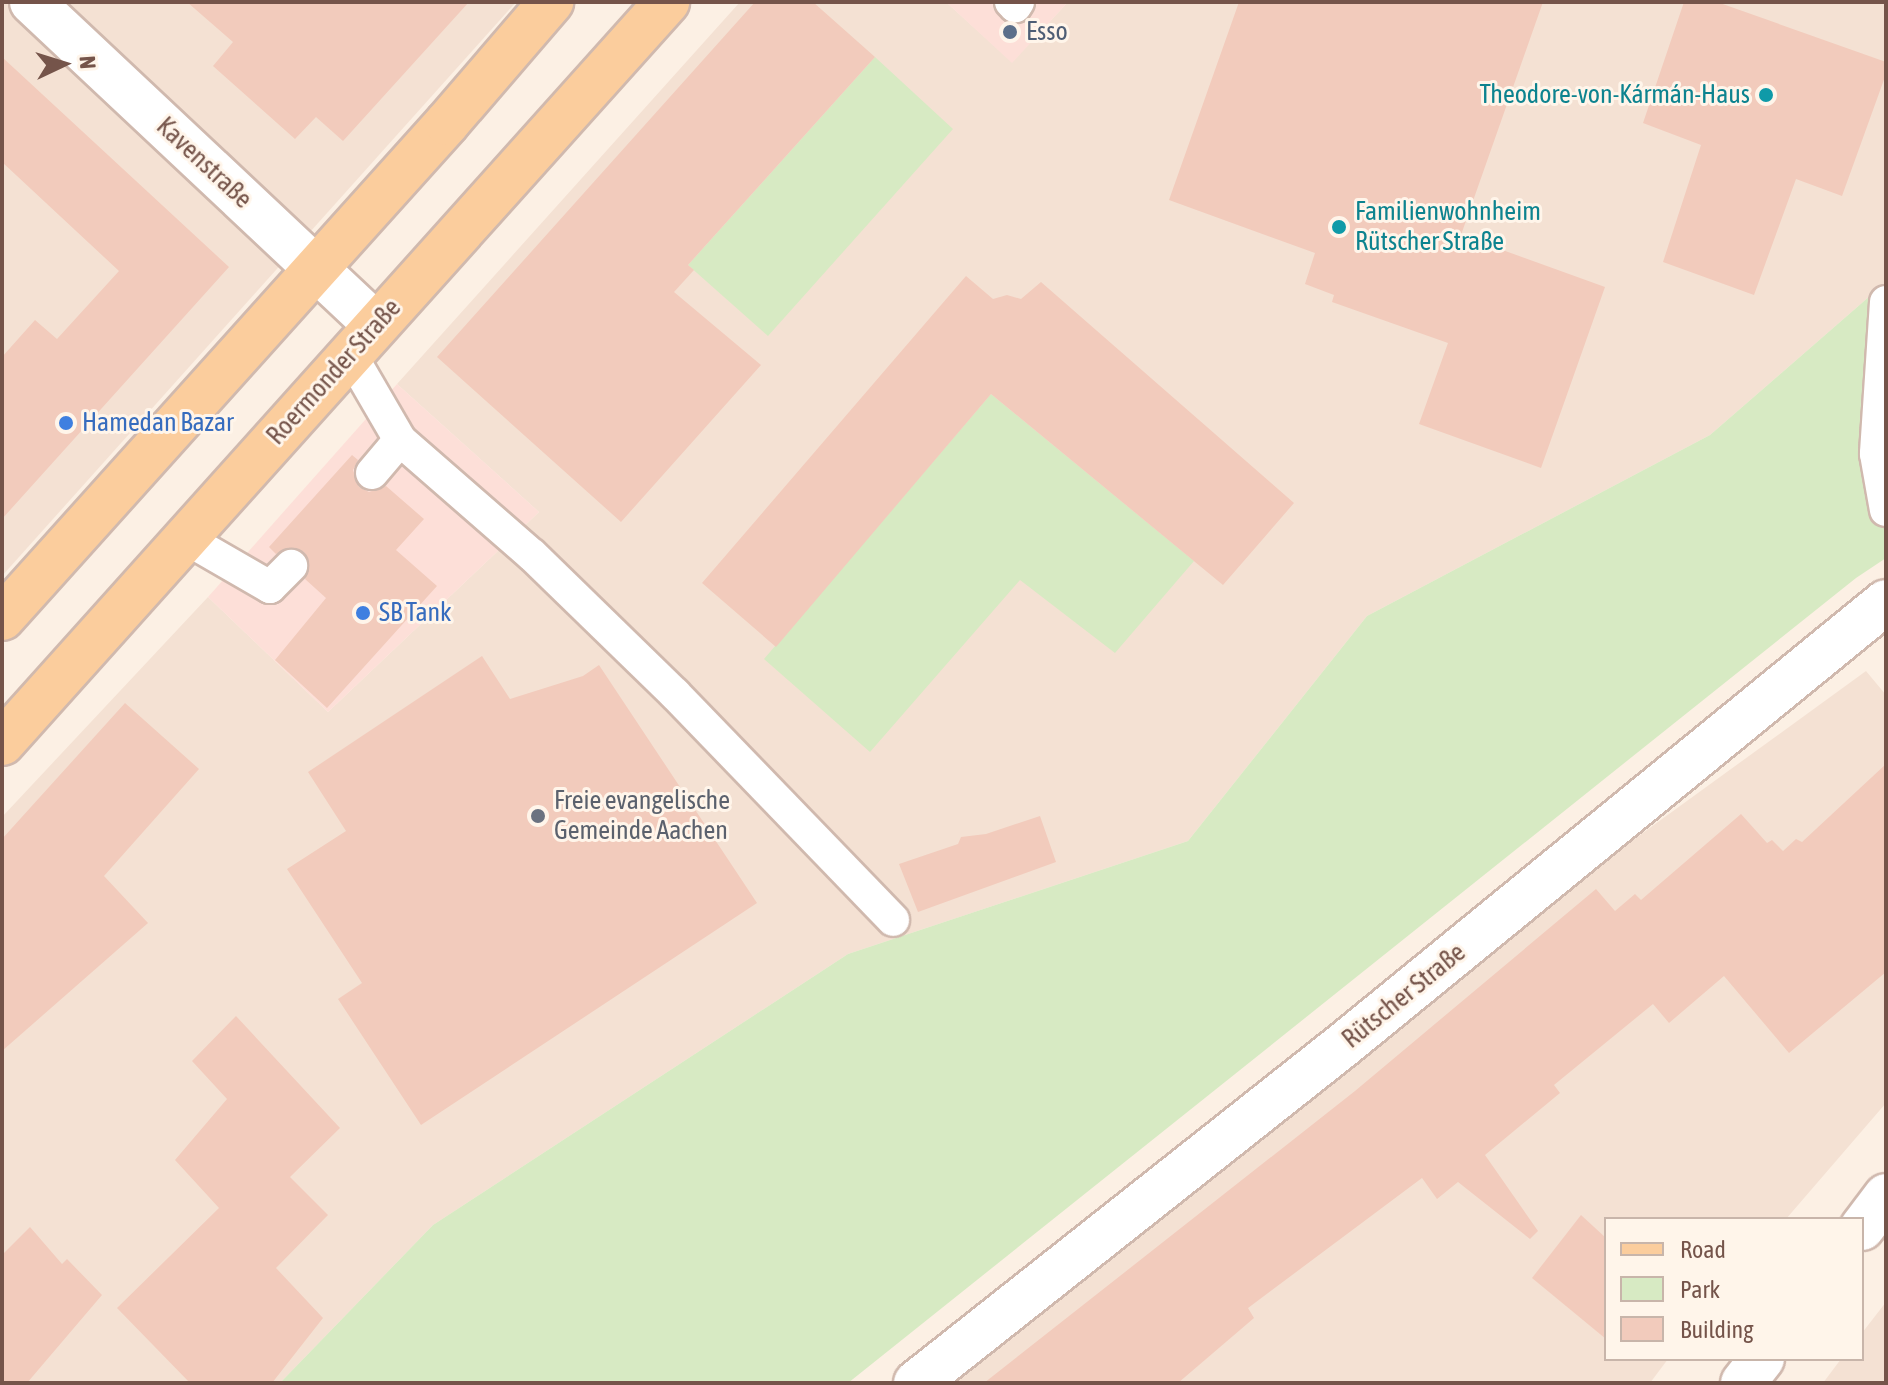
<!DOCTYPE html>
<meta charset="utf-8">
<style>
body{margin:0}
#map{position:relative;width:1888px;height:1385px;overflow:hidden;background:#fcf0e4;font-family:"Asap Condensed",sans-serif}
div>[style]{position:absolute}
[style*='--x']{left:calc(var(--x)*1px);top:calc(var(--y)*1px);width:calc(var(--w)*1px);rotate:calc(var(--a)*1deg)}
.residential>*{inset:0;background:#f4e1d3}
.commercial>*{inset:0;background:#fddfd8}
.green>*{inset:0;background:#d7eac3}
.building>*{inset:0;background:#f2cbbc}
.roads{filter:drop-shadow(2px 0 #d0b9ae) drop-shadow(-2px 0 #d0b9ae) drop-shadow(0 2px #d0b9ae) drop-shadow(0 -2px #d0b9ae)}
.service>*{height:32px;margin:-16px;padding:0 16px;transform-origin:16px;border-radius:16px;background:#fff}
.minor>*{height:44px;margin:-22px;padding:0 22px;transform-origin:22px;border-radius:22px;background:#fff}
.primary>*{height:44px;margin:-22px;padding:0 22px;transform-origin:22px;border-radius:22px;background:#fbcd9d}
.dots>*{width:22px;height:22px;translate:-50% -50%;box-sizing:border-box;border:4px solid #fff5ea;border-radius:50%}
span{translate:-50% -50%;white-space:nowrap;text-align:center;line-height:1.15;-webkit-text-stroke:6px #fff5ea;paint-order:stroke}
.service-label{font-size:26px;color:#4e5e75}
.left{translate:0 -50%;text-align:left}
.culture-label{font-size:26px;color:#0d838f}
.right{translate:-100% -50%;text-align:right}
.street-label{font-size:26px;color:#75544a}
.shop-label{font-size:26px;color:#366cbe}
.worship-label{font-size:26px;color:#5b616d}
.frame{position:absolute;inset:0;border:4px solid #75544a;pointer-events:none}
.legend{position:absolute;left:1604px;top:1217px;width:260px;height:144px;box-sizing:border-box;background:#fff5ea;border:2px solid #c8b5aa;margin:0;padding:10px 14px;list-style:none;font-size:24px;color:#75544a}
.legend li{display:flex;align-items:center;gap:16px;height:40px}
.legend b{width:40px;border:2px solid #c8b5aa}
.north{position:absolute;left:24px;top:24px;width:80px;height:80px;-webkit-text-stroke:6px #fff5ea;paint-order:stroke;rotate:86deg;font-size:22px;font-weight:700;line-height:32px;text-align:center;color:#75544a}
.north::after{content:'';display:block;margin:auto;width:28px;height:36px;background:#75544a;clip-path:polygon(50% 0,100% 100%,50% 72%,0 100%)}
</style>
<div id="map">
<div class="residential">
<div style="clip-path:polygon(2px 2px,516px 2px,2px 576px)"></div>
<div style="clip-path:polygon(740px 2px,946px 2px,1012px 62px,1068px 2px,1886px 2px,1886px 282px,1710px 435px,1367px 616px,1188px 841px,848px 954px,433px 1225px,280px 1383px,2px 1383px,2px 817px,208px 597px,328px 712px,539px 512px,397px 384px)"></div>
<div style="clip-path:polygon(1866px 671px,1886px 695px,1886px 1103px,1786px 1219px,1606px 1219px,1606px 1359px,1668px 1359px,1650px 1383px,948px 1383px,1523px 920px)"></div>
<div style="clip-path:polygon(1886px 1302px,1886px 1383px,1823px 1383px,1841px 1359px,1862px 1359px,1862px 1333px)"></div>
</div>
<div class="commercial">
<div style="clip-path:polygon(946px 2px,1068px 2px,1012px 63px)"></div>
<div style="clip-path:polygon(397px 384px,539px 512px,328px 712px,208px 597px)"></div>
</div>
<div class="green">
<div style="clip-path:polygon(875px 57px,953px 129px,768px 336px,688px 265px)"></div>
<div style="clip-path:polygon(1886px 282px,1886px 558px,1856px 578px,848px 1383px,280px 1383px,433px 1225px,848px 954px,1188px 841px,1367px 616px,1710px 435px)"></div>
<div style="clip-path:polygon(991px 394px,1194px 561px,1115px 653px,1020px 580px,870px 752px,764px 659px)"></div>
</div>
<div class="building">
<div style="clip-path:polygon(187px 2px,469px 2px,343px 141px,316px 117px,295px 139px,213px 66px,233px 42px)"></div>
<div style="clip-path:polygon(755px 2px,813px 2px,875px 57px,688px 265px,694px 270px,674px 292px,761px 365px,621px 522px,437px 357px)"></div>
<div style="clip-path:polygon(1239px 2px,1543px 2px,1461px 235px,1605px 287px,1541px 468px,1419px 424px,1448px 343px,1332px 302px,1334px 295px,1305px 284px,1315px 253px,1169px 200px)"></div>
<div style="clip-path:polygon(1684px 2px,1717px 2px,1886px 62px,1886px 74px,1842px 196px,1796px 179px,1754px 295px,1663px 262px,1701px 145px,1643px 123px)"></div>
<div style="clip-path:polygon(2px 57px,229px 267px,2px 519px,2px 357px,35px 320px,57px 339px,119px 271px,2px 162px)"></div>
<div style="clip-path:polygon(966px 276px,993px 299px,1007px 295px,1021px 299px,1041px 282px,1294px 503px,1223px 585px,991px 394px,776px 647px,702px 583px)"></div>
<div style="clip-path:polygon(352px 455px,358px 460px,353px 470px,359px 487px,369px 492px,386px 486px,424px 519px,396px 550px,437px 586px,327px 708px,275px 660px,326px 598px,305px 579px,309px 562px,304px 552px,287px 548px,276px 554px,269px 547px)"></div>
<div style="clip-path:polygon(482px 656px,510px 699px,583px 676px,599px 665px,757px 903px,421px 1125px,338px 999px,362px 983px,287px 869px,346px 831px,308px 772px)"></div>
<div style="clip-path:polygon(125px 703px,199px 769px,104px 876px,148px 923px,2px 1051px,2px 839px)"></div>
<div style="clip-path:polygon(1886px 764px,1886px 972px,1789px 1053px,1724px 976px,1669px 1023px,1653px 1004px,1554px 1085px,1560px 1093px,1485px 1155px,1538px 1231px,1530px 1239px,1458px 1182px,1437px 1199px,1422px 1178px,1248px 1308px,1254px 1318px,1178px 1383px,984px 1383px,1355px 1091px,1596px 889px,1615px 911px,1635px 894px,1641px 900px,1741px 814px,1767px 843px,1772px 840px,1783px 851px,1796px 839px,1802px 842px)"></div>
<div style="clip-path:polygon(1040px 816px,1056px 862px,918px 912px,899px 864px,958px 844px,961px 837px,986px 834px)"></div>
<div style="clip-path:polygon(236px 1016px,340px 1128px,290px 1177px,328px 1215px,276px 1268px,323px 1318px,272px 1383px,190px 1383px,117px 1308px,219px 1208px,175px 1160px,227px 1099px,192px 1061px)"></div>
<div style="clip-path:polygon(1581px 1215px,1606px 1238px,1606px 1339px,1532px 1278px)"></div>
<div style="clip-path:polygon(30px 1227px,62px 1264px,67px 1259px,102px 1295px,27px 1383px,2px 1383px,2px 1255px)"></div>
</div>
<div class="roads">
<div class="service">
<div style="--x:1011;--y:2;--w:6;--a:45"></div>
<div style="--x:1015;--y:6;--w:5;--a:-53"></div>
<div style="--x:1886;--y:302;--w:152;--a:93.8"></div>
<div style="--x:1876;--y:454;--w:57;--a:79.9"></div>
<div style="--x:350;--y:354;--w:99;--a:59.8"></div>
<div style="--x:400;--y:440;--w:175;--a:41.1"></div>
<div style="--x:532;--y:555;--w:199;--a:44.2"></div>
<div style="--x:675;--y:694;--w:314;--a:46"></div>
<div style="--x:372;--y:473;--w:43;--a:-49.7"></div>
<div style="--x:185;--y:538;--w:98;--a:30"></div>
<div style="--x:270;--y:587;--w:30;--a:-45"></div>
</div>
<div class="minor">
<div style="--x:32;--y:2;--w:472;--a:43.2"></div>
<div style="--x:1862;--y:1228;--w:40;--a:-53"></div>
<div style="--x:916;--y:1383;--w:543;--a:-38.35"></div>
<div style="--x:1342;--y:1046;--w:702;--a:-39.22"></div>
<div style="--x:1743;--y:1383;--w:31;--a:-52"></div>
</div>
<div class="primary">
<div style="--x:2;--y:618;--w:666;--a:-48.04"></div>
<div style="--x:447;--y:123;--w:160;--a:-49.3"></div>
<div style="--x:2;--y:743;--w:996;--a:-48.09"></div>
</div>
</div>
<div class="dots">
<div style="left:1010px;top:32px;background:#5c6f8a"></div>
<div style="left:1766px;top:95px;background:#0f9aa8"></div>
<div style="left:1339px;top:227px;background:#0f9aa8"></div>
<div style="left:66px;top:423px;background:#3f7fe0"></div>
<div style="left:363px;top:613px;background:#3f7fe0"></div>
<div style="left:538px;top:816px;background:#6b7280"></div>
</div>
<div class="service-label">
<span class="left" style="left:1026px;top:32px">Esso</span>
</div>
<div class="culture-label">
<span class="right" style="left:1750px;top:95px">Theodore-von-Kármán-Haus</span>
<span class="left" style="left:1355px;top:227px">Familienwohnheim<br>Rütscher Straße</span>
</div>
<div class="street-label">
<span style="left:204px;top:163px;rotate:43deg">Kavenstraße</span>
<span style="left:334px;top:372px;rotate:-48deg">Roermonder Straße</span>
<span style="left:1404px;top:996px;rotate:-39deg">Rütscher Straße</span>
</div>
<div class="shop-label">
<span class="left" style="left:82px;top:423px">Hamedan Bazar</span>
<span class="left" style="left:379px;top:613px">SB Tank</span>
</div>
<div class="worship-label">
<span class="left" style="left:554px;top:816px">Freie evangelische<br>Gemeinde Aachen</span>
</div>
<div class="frame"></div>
<ul class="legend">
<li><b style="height:10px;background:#fbcd9d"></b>Road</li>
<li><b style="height:22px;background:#d7eac3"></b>Park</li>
<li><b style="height:22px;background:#f2cbbc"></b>Building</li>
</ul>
<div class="north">N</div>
</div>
